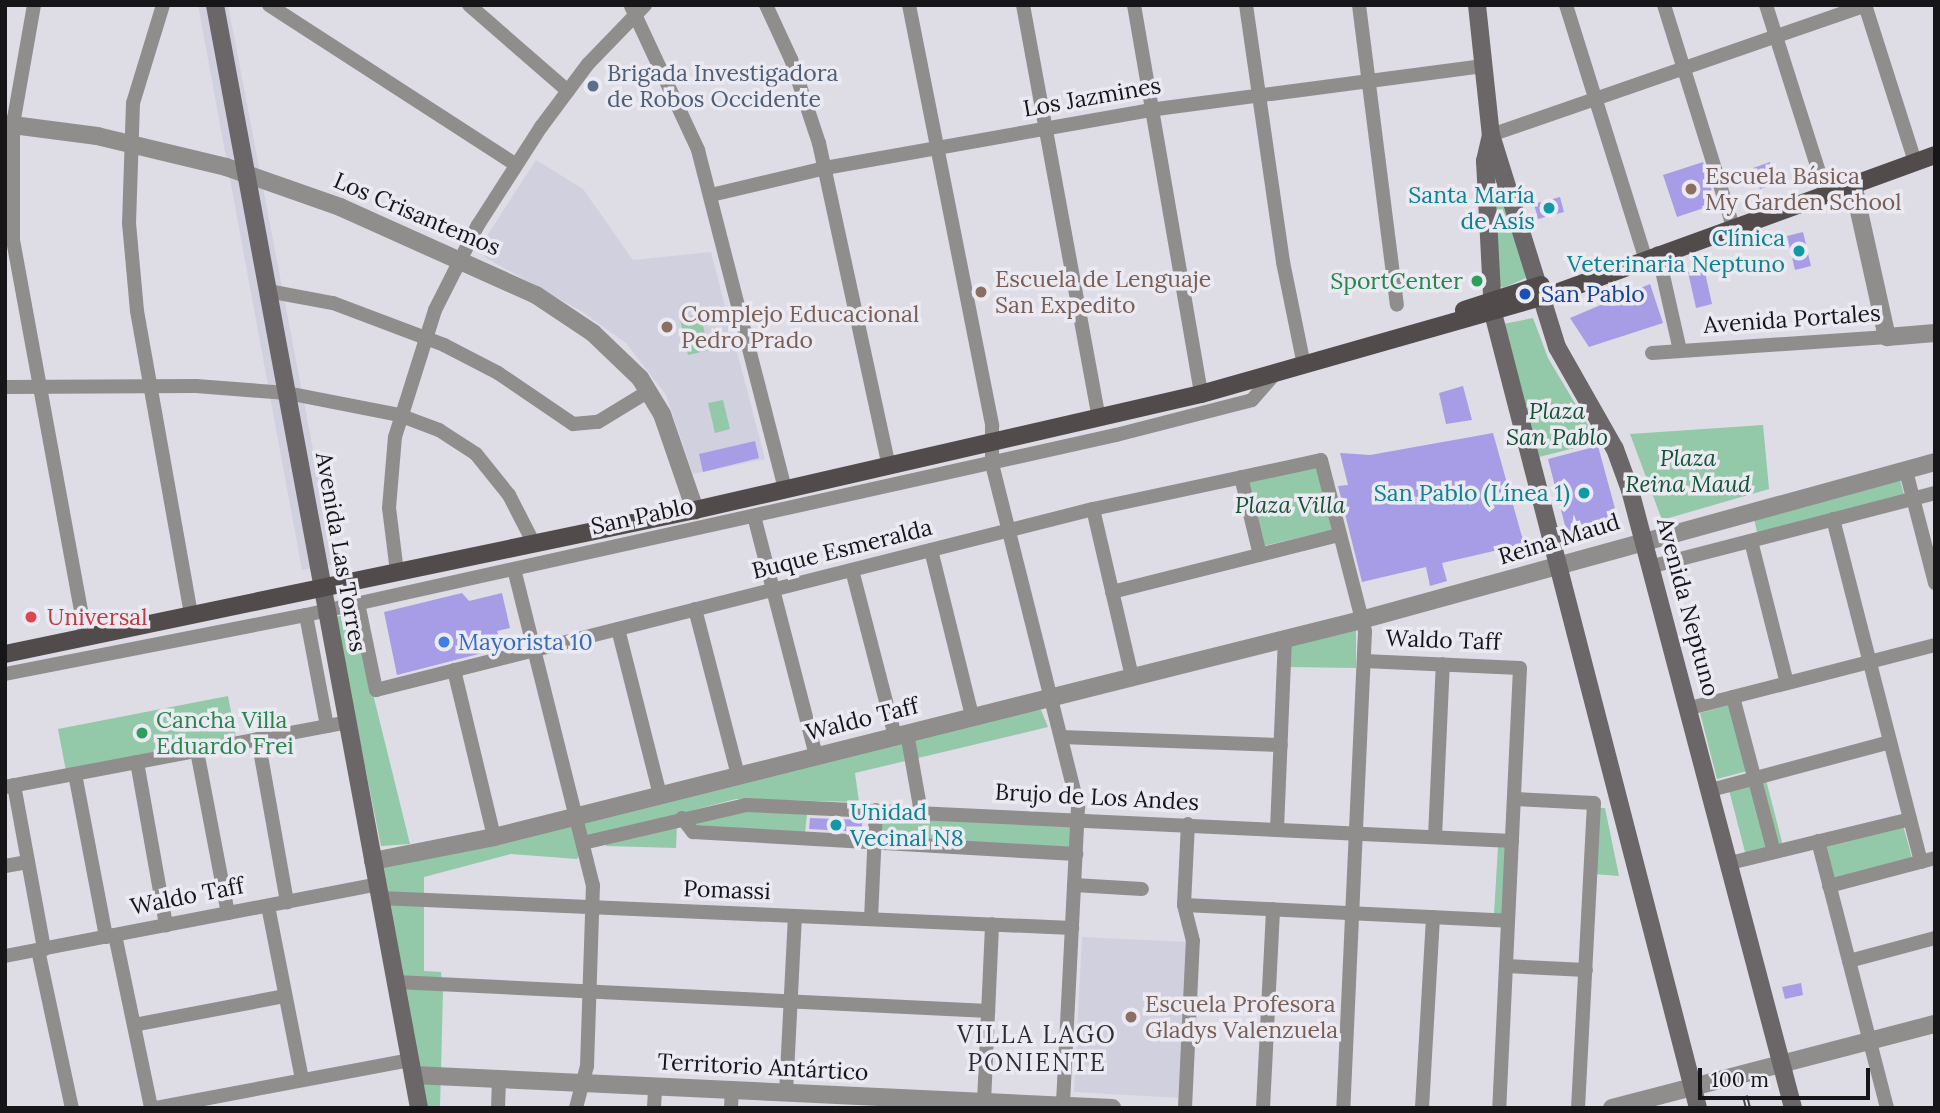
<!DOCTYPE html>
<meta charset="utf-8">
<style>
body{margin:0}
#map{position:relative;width:1940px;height:1113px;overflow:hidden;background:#dedde5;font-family:Lora,serif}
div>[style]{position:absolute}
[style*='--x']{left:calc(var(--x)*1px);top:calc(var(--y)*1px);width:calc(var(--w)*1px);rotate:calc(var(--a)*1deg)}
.built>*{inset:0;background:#d1d0df}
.green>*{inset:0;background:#93c8a8}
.building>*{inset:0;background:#a79de6}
.minor>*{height:14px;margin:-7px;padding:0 7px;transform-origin:7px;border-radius:7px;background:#908d8d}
.tertiary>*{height:18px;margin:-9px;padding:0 9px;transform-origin:9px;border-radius:9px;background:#908d8d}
.secondary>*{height:18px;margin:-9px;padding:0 9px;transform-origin:9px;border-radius:9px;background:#6b6667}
.primary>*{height:18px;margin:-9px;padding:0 9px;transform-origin:9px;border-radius:9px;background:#514b4c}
.rail>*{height:6px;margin-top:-3px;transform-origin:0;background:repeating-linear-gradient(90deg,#ebeaf2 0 10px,#47474b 0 20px);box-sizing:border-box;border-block:2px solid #47474b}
.dots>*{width:19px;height:19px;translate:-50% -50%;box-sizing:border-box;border:4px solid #ebeaf2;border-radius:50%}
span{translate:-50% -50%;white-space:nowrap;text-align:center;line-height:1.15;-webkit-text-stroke:7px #ebeaf2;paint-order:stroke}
.service-label{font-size:23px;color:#4e5e75}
.left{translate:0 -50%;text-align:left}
.street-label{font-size:23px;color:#161619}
.education-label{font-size:23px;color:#785e54}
.culture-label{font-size:23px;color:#0d838f}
.right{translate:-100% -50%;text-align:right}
.leisure-label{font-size:23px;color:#27864d}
.transit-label{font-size:23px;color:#164399}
.park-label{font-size:23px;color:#165335;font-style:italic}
.health-label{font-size:23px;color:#be3a42}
.shop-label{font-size:23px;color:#366cbe}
.neighbourhood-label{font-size:24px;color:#2e2d33;letter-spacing:2px}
.frame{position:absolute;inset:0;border:7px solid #161619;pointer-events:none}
.scale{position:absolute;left:1698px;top:1068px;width:172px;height:32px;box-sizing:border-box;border:4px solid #161619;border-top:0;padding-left:9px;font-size:21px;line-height:24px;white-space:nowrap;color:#161619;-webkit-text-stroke:5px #ebeaf2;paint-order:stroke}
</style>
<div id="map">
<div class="built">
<div style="clip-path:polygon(198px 5px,228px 5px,335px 564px,302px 570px)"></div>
<div style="clip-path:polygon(536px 160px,583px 189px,633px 260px,711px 252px,765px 459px,693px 474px,666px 395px,626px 343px,581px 311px,486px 258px,479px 248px)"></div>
<div style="clip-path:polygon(1082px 937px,1187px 942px,1181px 1098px,1074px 1092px)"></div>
</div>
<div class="green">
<div style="clip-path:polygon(1490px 144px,1526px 278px,1503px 288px,1500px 286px)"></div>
<div style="clip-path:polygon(700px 314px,709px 350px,688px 355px,680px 319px)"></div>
<div style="clip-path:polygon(1533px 318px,1548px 358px,1598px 442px,1539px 457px,1503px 324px)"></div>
<div style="clip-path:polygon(723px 400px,730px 429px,715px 433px,708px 403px)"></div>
<div style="clip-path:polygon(1763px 425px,1769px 489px,1662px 520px,1630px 434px)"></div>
<div style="clip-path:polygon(1317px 465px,1332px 530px,1264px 546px,1247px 479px)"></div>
<div style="clip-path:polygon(1900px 480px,1905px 498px,1758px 537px,1754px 518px)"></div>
<div style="clip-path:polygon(353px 613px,410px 844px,381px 846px,335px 617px)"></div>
<div style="clip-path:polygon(1356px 627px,1356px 668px,1287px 667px,1287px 644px)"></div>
<div style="clip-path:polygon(228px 696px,236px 738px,66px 771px,58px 729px)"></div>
<div style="clip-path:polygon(1737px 703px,1755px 769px,1717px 779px,1700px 713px)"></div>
<div style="clip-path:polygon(1039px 705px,1048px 727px,855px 773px,859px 802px,736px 799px,590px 837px,577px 859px,511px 854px,424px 877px,424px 971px,441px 972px,443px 991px,440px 1108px,427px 1108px,381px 866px)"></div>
<div style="clip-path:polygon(1766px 780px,1783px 846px,1746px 856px,1729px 790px)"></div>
<div style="clip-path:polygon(1599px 808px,1605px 808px,1619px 876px,1594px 874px)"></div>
<div style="clip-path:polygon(740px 810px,807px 814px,805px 833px,695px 828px,692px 822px)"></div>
<div style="clip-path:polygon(880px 815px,1072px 823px,1070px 850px,877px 840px)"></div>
<div style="clip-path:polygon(677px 824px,676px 848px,606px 846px,606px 842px)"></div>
<div style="clip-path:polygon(1903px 825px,1912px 858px,1831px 880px,1824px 845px)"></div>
<div style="clip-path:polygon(1498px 847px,1509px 848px,1506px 914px,1494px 914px)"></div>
</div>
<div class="building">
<div style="clip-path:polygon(1703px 162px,1716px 204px,1677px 217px,1663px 175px)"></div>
<div style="clip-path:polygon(1770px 162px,1777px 183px,1760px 189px,1753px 168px)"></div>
<div style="clip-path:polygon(1560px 197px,1564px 212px,1538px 219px,1534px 204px)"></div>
<div style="clip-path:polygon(1803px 232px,1811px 266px,1795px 270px,1787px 236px)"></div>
<div style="clip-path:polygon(1704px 268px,1712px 304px,1696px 308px,1688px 272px)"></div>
<div style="clip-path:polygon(1650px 284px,1663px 323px,1589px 347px,1570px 318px)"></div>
<div style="clip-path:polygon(1463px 386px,1472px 420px,1446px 424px,1439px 393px)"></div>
<div style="clip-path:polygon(1493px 433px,1524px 544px,1442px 563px,1447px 581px,1430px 586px,1426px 567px,1362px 582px,1338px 486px,1348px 485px,1340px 453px,1370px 455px)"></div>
<div style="clip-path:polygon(755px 441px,759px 458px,703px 472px,699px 454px)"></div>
<div style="clip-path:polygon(1598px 446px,1620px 527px,1569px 541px,1548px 459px)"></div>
<div style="clip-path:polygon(462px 593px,469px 601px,502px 593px,510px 628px,497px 631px,502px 648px,397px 675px,384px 612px)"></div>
<div style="clip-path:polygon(810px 818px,862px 820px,862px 832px,809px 829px)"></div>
<div style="clip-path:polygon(1801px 983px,1803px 995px,1785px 999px,1782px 987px)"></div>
</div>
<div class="minor">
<div style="--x:34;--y:5;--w:121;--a:100"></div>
<div style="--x:13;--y:124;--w:116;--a:90"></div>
<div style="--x:13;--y:240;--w:404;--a:79.6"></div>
<div style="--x:163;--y:5;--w:102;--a:107"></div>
<div style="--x:133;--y:103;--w:120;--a:91.9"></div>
<div style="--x:129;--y:223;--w:88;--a:84.8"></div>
<div style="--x:137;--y:311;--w:309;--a:79.9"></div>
<div style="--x:269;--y:5;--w:294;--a:32.9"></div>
<div style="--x:469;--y:5;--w:131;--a:41"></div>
<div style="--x:766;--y:5;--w:60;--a:65.2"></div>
<div style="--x:791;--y:59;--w:89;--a:71.6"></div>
<div style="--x:819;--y:143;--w:330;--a:77.8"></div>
<div style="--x:909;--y:5;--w:429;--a:78.8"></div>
<div style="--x:992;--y:426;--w:38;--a:90"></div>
<div style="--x:992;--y:464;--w:354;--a:75.9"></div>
<div style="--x:1078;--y:807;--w:301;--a:92.9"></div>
<div style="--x:1023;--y:5;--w:420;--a:79.6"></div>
<div style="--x:1134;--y:5;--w:395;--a:80.2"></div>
<div style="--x:1246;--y:5;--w:260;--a:81.8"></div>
<div style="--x:1283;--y:262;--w:105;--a:78.5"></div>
<div style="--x:1359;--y:5;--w:302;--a:82.8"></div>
<div style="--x:1566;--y:5;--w:264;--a:72.6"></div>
<div style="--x:1664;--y:5;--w:232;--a:72.7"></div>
<div style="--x:1766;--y:5;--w:198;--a:72.4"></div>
<div style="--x:1865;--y:5;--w:165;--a:72.3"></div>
<div style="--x:631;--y:6;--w:159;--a:65"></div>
<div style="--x:698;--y:150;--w:350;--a:75.6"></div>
<div style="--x:1491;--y:135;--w:397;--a:-19.1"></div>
<div style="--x:711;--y:195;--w:117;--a:-13.3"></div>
<div style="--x:825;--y:168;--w:329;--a:-10.1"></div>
<div style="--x:1149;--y:110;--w:337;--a:-7.5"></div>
<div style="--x:1658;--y:253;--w:100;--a:77.3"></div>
<div style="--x:268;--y:291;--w:66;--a:10.5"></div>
<div style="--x:333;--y:303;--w:119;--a:20.7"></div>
<div style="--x:444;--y:345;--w:61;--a:27.4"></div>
<div style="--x:498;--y:373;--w:91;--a:34.2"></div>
<div style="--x:573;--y:424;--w:25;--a:-5"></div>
<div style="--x:598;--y:422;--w:60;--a:-31.3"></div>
<div style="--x:1652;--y:353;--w:236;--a:-3.9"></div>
<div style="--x:5;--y:387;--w:191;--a:-0.3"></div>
<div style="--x:196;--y:386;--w:91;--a:4.4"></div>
<div style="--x:287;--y:393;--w:114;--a:11.1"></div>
<div style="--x:399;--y:415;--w:43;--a:20.6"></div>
<div style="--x:439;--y:430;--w:44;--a:33"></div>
<div style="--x:476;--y:454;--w:53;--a:51.2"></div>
<div style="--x:509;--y:495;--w:53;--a:62.9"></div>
<div style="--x:1906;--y:471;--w:116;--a:75.5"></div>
<div style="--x:1241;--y:477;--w:80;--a:76.3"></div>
<div style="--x:1093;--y:509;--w:171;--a:76.9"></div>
<div style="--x:754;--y:516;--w:248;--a:75.5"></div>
<div style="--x:1833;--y:519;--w:354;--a:75.6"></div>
<div style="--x:1751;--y:541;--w:146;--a:75.8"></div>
<div style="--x:931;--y:550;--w:171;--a:76.1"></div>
<div style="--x:1653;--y:566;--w:291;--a:-14.5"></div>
<div style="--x:514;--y:569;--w:326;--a:76"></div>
<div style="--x:593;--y:885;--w:181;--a:91.9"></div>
<div style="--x:587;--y:1066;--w:43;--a:104.7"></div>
<div style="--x:852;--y:570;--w:171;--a:75.5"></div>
<div style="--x:397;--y:572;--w:64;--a:-97.1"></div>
<div style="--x:389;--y:508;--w:71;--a:-85.2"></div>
<div style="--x:395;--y:437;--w:133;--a:-72.5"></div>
<div style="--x:435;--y:310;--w:95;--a:-63.2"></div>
<div style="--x:478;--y:225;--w:117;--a:-57.3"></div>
<div style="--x:541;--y:127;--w:79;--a:-53.3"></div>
<div style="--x:588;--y:64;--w:82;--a:-46"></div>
<div style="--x:1112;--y:592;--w:234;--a:-14.1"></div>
<div style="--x:358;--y:603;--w:89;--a:78.3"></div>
<div style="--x:376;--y:690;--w:739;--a:-14.17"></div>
<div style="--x:1093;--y:509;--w:233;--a:-12.1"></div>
<div style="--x:1321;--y:460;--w:177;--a:75.6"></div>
<div style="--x:1365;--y:631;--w:478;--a:92.6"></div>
<div style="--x:695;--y:609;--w:171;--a:75.5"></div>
<div style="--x:306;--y:615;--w:113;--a:79.3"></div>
<div style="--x:618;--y:629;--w:171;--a:75.8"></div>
<div style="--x:1364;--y:661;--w:156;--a:2.6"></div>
<div style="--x:1520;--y:668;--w:441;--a:92.7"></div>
<div style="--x:454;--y:670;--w:172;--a:76.5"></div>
<div style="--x:5;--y:674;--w:307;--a:-11.1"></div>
<div style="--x:306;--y:615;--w:830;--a:-12.53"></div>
<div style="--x:1116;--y:435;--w:140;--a:-14.4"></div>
<div style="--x:1252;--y:400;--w:35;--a:-49"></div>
<div style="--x:1733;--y:697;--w:160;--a:75.2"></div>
<div style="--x:1690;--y:708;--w:253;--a:-14.4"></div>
<div style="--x:907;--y:733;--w:80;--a:80"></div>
<div style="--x:1061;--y:737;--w:220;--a:2.1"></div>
<div style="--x:258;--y:739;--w:166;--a:79.9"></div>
<div style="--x:197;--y:751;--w:165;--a:79.2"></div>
<div style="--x:137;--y:762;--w:166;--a:79.9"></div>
<div style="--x:75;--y:774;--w:166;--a:79.2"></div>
<div style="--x:14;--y:785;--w:167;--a:79.6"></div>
<div style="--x:5;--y:787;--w:349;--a:-10.7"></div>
<div style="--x:1711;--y:790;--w:185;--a:-15"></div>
<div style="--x:1514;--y:799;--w:80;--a:2.9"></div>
<div style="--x:1594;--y:803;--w:305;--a:93"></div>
<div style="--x:682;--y:818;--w:18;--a:52"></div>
<div style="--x:693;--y:832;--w:384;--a:3.3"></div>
<div style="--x:1277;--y:829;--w:191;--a:-87.6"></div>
<div style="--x:1435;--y:837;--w:173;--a:-87.4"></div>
<div style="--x:1818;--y:841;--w:276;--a:75.5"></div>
<div style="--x:583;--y:843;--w:167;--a:-13.1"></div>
<div style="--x:746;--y:805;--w:767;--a:2.69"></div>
<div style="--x:1730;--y:863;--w:185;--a:-13.7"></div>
<div style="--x:5;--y:866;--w:23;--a:-10"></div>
<div style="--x:1074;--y:885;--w:68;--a:3.4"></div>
<div style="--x:1829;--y:886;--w:110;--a:-14.8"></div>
<div style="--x:380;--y:898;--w:693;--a:2.48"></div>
<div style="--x:1184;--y:905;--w:324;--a:2.8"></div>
<div style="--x:268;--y:906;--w:177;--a:78.9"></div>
<div style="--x:871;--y:919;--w:109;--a:-87.4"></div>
<div style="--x:115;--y:935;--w:177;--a:78.2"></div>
<div style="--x:38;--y:950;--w:162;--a:77.9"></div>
<div style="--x:5;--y:956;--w:380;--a:-10.9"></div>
<div style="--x:1849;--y:961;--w:89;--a:-15"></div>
<div style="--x:1506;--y:966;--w:80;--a:2.9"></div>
<div style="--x:396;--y:982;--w:593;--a:2.8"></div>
<div style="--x:134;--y:1025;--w:154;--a:-10.9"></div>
<div style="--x:786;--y:1093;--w:177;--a:-87.1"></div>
<div style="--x:984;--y:1102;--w:178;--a:-87.4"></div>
<div style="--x:156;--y:1108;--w:258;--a:-10.7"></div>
<div style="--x:498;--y:1108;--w:29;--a:-88"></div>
<div style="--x:654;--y:1108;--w:22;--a:-87"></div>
<div style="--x:731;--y:1108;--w:18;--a:-87"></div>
<div style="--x:1185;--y:1108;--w:167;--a:-87.3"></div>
<div style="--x:1193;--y:941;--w:37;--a:-104"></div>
<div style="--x:1184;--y:905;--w:81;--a:-87.2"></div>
<div style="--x:1263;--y:1108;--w:199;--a:-87.1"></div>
<div style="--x:1422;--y:1108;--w:191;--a:-86.7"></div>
</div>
<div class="tertiary">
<div style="--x:5;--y:124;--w:93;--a:7.4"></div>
<div style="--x:97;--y:136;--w:133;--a:13.5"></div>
<div style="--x:226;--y:167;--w:121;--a:19.3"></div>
<div style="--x:340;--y:207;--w:215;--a:24.2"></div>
<div style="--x:536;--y:295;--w:69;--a:33.7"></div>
<div style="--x:593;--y:333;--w:65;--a:43.8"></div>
<div style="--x:640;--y:378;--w:42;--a:58.6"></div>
<div style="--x:662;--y:414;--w:102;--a:71"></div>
<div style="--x:1853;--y:184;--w:157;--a:77.5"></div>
<div style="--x:1887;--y:337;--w:48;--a:-4.8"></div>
<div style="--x:373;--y:861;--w:123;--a:-11.2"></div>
<div style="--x:494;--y:837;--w:894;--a:-14.05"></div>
<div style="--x:1361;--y:620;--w:595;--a:-15.39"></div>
<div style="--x:413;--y:1075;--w:700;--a:2.7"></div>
<div style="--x:1612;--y:1108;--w:334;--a:-14.6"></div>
</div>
<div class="secondary">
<div style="--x:215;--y:5;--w:1122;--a:79.52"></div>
<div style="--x:1477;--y:5;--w:131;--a:83.9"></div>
<div style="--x:1491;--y:135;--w:222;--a:72.7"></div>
<div style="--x:1557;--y:347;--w:117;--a:60.4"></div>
<div style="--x:1615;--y:449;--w:44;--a:69.9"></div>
<div style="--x:1630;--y:490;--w:639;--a:75.22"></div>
<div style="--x:1491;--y:135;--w:27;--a:103"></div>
<div style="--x:1485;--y:161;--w:152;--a:87"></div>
<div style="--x:1493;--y:313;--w:821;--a:75.54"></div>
</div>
<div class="primary">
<div style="--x:1464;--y:310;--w:81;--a:-18"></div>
<div style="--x:5;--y:654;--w:705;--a:-11.79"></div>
<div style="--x:695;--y:510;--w:519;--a:-12.91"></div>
<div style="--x:1201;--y:394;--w:369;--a:-15.9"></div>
<div style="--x:1556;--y:293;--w:403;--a:-20"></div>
</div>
<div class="rail">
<div style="--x:1745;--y:1096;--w:12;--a:76"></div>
</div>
<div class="dots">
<div style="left:593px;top:86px;background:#5c6f8a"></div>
<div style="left:1691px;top:189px;background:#8d6e63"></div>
<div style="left:1549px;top:208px;background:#0f9aa8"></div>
<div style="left:1799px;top:251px;background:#0f9aa8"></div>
<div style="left:1477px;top:281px;background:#2e9e5b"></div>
<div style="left:981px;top:292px;background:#8d6e63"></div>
<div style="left:1525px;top:294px;background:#1a4fb4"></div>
<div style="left:667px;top:327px;background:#8d6e63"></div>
<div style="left:1584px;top:493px;background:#0f9aa8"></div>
<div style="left:31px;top:617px;background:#e0444e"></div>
<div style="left:444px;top:642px;background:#3f7fe0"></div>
<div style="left:142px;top:733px;background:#2e9e5b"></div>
<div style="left:836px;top:825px;background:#0f9aa8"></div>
<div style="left:1131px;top:1017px;background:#8d6e63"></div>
</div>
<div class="service-label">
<span class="left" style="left:607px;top:86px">Brigada Investigadora<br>de Robos Occidente</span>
</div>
<div class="street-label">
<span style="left:1092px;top:97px;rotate:-10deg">Los Jazmines</span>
<span style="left:417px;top:214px;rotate:23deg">Los Crisantemos</span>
<span style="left:1792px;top:319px;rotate:-4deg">Avenida Portales</span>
<span style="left:642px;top:516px;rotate:-12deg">San Pablo</span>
<span style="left:1559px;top:539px;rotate:-17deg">Reina Maud</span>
<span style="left:842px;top:549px;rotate:-14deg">Buque Esmeralda</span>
<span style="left:341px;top:552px;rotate:80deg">Avenida Las Torres</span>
<span style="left:1688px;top:607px;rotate:75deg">Avenida Neptuno</span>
<span style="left:1443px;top:640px;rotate:2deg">Waldo Taff</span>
<span style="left:862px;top:719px;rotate:-14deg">Waldo Taff</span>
<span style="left:1097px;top:797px;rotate:3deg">Brujo de Los Andes</span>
<span style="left:727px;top:890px;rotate:2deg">Pomassi</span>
<span style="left:187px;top:896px;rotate:-11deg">Waldo Taff</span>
<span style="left:763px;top:1067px;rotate:3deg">Territorio Antártico</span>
</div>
<div class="education-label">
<span class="left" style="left:1705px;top:189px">Escuela Básica<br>My Garden School</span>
<span class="left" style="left:995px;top:292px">Escuela de Lenguaje<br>San Expedito</span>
<span class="left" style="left:681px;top:327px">Complejo Educacional<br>Pedro Prado</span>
<span class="left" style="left:1145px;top:1017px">Escuela Profesora<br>Gladys Valenzuela</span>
</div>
<div class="culture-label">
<span class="right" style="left:1535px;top:208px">Santa María<br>de Asís</span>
<span class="right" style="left:1785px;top:251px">Clínica<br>Veterinaria Neptuno</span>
<span class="right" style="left:1570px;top:493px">San Pablo (Línea 1)</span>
<span class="left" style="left:850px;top:825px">Unidad<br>Vecinal N8</span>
</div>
<div class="leisure-label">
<span class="right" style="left:1463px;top:281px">SportCenter</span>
<span class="left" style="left:156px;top:733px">Cancha Villa<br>Eduardo Frei</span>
</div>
<div class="transit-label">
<span class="left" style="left:1541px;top:294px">San Pablo</span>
</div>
<div class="park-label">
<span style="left:1557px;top:424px">Plaza<br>San Pablo</span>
<span style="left:1688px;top:471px">Plaza<br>Reina Maud</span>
<span style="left:1290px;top:505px">Plaza Villa</span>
</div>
<div class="health-label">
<span class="left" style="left:47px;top:617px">Universal</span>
</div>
<div class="shop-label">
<span class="left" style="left:458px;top:642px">Mayorista 10</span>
</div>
<div class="neighbourhood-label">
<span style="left:1037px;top:1049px">VILLA LAGO<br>PONIENTE</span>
</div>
<div class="frame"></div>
<div class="scale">100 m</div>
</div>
